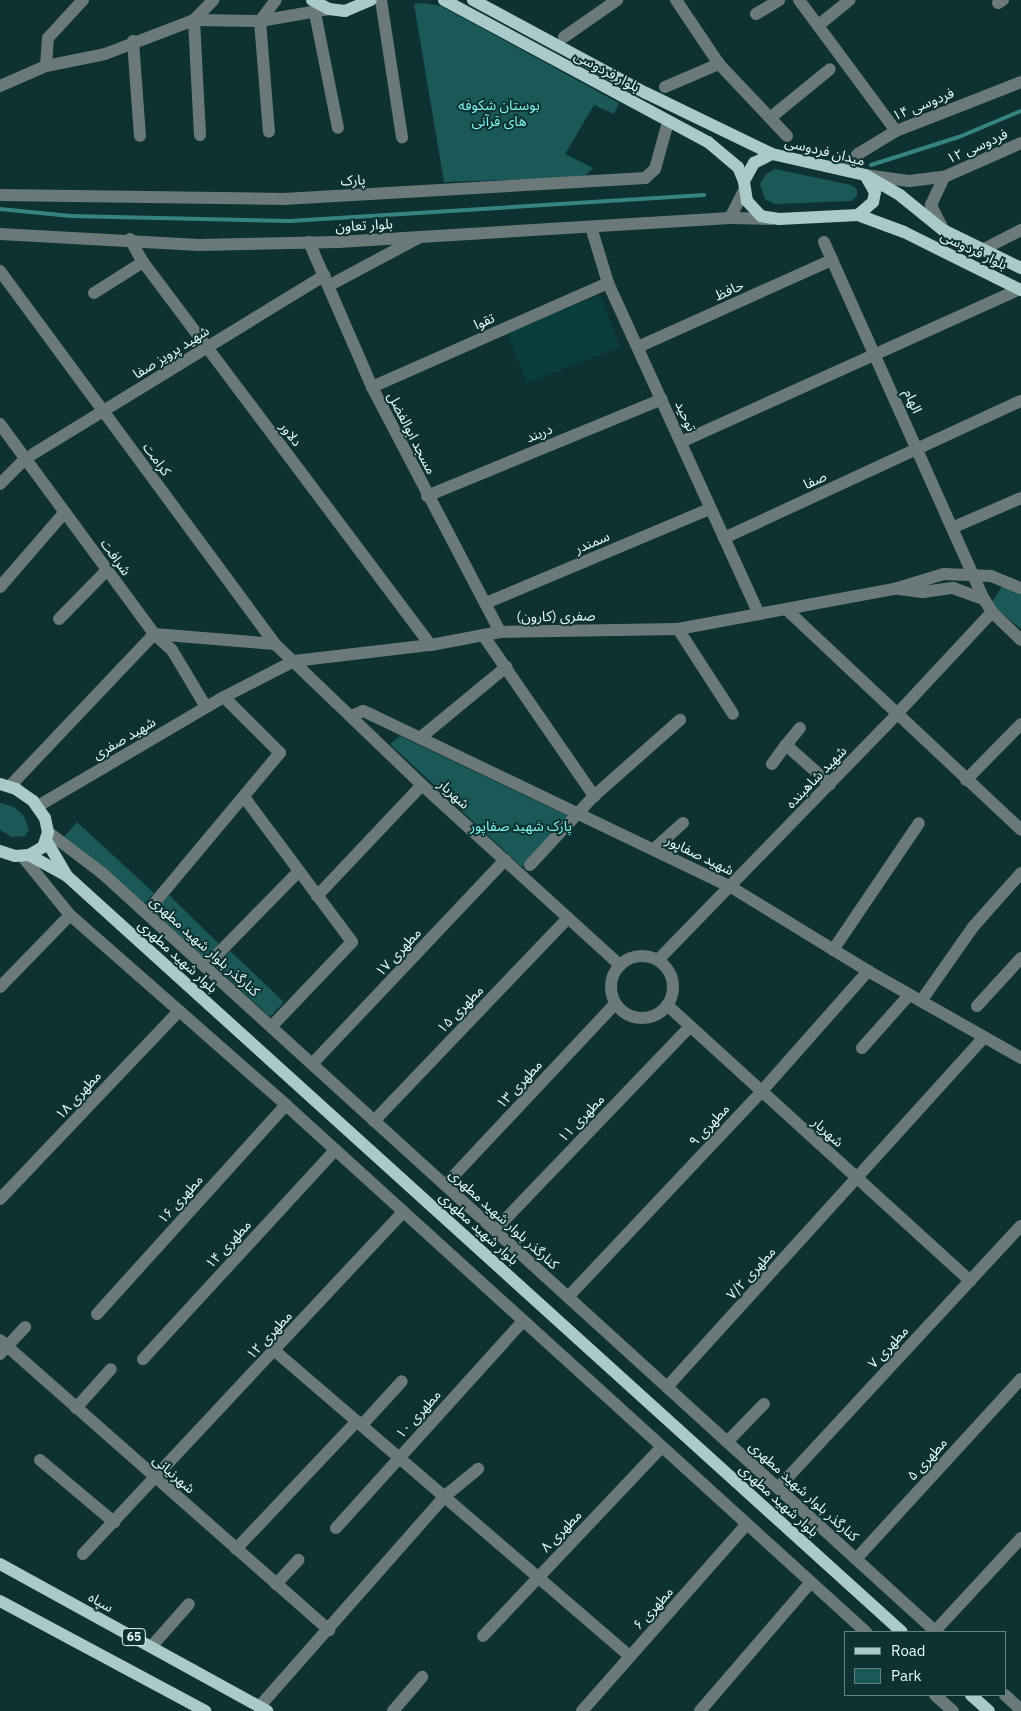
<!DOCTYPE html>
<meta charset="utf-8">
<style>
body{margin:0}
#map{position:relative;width:1021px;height:1711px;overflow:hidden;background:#0d3231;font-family:"IBM Plex Sans","Noto Sans Arabic",sans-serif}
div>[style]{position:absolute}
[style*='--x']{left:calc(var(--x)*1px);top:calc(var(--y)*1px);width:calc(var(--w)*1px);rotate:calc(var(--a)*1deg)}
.built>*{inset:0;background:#0a3e3c}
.green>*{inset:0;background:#1a5957}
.stream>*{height:4px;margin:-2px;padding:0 2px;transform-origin:2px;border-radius:2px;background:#358481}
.minor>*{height:12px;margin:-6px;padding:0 6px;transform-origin:6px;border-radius:6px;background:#6b7a79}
.minor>.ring{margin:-6px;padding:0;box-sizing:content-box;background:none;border:12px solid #6b7a79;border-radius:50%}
.major>*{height:12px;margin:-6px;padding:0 6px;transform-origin:6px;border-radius:6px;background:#a9cac8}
span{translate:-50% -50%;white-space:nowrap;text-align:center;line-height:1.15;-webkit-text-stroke:4px #0d3231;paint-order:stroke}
.shield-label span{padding:1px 4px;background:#0d3231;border:1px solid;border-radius:4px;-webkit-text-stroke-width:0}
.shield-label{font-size:12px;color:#e6f9f8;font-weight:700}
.street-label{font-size:14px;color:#e6f9f8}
.park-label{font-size:14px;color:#7df2ed}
.legend{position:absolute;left:844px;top:1631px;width:162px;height:65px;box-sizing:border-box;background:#0d3231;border:1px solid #648281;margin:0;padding:6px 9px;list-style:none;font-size:15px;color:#e6f9f8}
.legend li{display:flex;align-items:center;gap:10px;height:25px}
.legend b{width:25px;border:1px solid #648281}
</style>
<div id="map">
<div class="built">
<div style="clip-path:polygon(600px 295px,620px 347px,527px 383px,507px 332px)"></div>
</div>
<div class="green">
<div style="clip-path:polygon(424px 3px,441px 6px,619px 103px,614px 114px,594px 105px,565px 154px,593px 168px,584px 177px,444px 182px,414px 4px)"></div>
<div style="clip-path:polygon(775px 169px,851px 185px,857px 189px,857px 196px,852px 201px,775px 204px,765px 199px,760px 184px,766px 174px)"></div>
<div style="clip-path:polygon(1003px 585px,1021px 591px,1021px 629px,991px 604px)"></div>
<div style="clip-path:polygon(400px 736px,570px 817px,522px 867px,390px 744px)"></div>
<div style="clip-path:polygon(0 803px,14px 807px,24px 816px,29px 830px,25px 836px,12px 837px,0 830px)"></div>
<div style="clip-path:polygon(77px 822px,154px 893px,144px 904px,64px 837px)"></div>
<div style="clip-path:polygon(169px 895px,219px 944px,205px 959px,154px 912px)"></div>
<div style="clip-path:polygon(230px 951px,284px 1002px,270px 1017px,216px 967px)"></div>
</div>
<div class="stream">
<div style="--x:871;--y:165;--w:92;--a:-17.7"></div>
<div style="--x:959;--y:137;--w:67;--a:-22.8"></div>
<div style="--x:0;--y:209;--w:71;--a:5.6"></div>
<div style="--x:71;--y:216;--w:219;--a:1.3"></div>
<div style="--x:290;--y:221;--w:415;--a:-3.6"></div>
</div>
<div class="minor">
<div style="--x:381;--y:0;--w:139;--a:81.3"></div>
<div style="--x:676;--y:0;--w:77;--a:56.1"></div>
<div style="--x:719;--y:64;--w:99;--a:46.6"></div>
<div style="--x:799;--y:0;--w:163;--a:53.5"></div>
<div style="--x:998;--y:3;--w:6;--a:-31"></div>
<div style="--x:315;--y:13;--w:117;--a:78.7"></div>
<div style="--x:756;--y:14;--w:27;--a:-31"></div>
<div style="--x:260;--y:21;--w:111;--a:85.4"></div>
<div style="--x:260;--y:21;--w:26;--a:-53"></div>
<div style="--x:820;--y:24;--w:38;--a:-39"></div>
<div style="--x:564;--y:37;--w:65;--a:-34.9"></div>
<div style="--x:133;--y:41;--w:95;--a:85.8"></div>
<div style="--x:46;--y:66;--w:28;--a:-86"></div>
<div style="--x:48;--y:38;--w:52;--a:-47.4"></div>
<div style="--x:0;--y:86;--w:50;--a:-23.5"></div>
<div style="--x:46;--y:66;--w:60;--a:-11.5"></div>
<div style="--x:105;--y:54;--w:95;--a:-20.9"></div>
<div style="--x:194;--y:20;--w:66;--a:0.9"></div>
<div style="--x:260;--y:21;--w:70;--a:-9.9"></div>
<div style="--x:665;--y:87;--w:59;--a:-23.1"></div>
<div style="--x:770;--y:118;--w:77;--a:-39.2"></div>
<div style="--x:200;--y:135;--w:115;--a:-93"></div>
<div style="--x:194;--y:20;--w:28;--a:-46"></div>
<div style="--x:845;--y:168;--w:19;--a:-47"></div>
<div style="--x:858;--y:154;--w:44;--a:-31.2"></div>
<div style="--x:896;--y:131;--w:134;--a:-21.4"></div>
<div style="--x:865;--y:175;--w:44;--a:7.8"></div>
<div style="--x:909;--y:181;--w:35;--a:-7"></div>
<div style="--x:944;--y:177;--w:84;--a:-23.8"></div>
<div style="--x:0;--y:195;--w:283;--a:0.8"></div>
<div style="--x:283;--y:199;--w:363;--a:-3.3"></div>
<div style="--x:645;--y:178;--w:13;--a:-42"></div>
<div style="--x:655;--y:169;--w:49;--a:-74.5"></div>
<div style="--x:730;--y:218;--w:30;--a:-63"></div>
<div style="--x:591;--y:227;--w:59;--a:73.1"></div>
<div style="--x:608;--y:283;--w:364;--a:65.5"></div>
<div style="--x:943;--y:229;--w:27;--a:-117"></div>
<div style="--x:931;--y:205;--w:31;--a:-65"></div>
<div style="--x:0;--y:234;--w:199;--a:3.2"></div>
<div style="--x:199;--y:245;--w:139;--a:-1.2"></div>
<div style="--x:338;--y:242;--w:393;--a:-3.5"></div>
<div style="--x:730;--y:218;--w:41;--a:1.4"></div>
<div style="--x:130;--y:239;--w:26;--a:61"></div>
<div style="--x:143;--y:262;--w:479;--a:53.1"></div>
<div style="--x:309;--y:242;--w:158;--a:66.5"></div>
<div style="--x:372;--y:387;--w:276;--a:62.4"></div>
<div style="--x:824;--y:242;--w:391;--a:65.9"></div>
<div style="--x:984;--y:599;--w:15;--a:58"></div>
<div style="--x:992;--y:612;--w:40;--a:44"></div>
<div style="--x:984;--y:249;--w:42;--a:-27.2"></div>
<div style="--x:0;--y:271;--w:463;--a:53.6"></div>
<div style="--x:275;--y:644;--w:204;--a:43.8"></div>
<div style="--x:422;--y:785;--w:268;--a:42.3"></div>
<div style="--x:330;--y:285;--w:100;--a:-28.1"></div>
<div style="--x:94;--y:293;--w:58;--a:-32.3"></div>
<div style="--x:638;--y:347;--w:213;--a:-24.2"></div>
<div style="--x:372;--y:387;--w:258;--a:-23.8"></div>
<div style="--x:0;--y:424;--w:260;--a:53.7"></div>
<div style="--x:154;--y:634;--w:24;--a:42"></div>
<div style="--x:172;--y:650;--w:66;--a:59.2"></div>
<div style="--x:681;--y:442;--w:372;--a:-24.3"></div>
<div style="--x:33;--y:454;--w:342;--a:-31.5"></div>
<div style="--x:0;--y:484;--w:37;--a:-45"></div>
<div style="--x:427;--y:496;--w:254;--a:-22.4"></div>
<div style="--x:954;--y:527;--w:73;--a:-23.4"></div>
<div style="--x:724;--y:538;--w:327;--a:-24.8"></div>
<div style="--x:0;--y:587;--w:99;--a:-49.1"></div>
<div style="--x:899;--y:589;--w:24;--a:7"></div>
<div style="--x:923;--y:592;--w:30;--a:-8"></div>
<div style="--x:953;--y:588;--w:33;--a:20"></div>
<div style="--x:486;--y:603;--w:243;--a:-22.8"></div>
<div style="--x:787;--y:610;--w:321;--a:43.2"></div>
<div style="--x:59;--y:619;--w:69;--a:-45.6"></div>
<div style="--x:678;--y:629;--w:101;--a:57.1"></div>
<div style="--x:483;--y:635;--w:196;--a:55.4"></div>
<div style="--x:351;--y:716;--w:13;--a:-23"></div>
<div style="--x:363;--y:711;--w:10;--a:24"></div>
<div style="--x:372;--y:715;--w:398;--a:25.6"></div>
<div style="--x:731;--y:887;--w:161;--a:31.5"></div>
<div style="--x:868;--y:971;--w:176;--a:29.6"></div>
<div style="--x:420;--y:738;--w:112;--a:-39.5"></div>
<div style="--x:786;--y:745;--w:22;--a:-51"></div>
<div style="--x:772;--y:764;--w:24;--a:-54"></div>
<div style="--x:786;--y:745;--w:59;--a:41.6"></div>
<div style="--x:966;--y:780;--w:78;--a:-45.5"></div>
<div style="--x:10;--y:786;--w:209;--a:-46.5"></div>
<div style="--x:154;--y:634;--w:121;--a:4.7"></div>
<div style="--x:244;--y:797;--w:181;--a:53.3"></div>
<div style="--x:352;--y:942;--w:117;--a:133.6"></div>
<div style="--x:38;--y:806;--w:216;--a:-30.4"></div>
<div style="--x:224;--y:697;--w:79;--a:-27.2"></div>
<div style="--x:294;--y:661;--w:138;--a:-6.7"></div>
<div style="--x:431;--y:645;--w:70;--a:-10.7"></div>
<div style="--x:500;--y:632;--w:178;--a:-1"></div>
<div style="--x:678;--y:629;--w:220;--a:-10.5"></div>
<div style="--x:894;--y:589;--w:52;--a:-16.7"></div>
<div style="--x:944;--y:574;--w:47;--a:2.4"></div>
<div style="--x:991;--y:576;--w:32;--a:22"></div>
<div style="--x:48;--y:832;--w:68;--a:37.2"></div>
<div style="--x:102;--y:873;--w:1128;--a:42.3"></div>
<div style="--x:654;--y:849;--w:39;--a:-42"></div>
<div style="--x:22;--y:856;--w:76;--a:50.9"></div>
<div style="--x:70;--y:915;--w:288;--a:41.3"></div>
<div style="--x:286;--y:1105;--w:784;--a:42.26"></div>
<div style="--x:530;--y:865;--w:94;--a:-47.2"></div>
<div style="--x:594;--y:796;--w:115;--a:-41.5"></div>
<div style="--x:317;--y:896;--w:153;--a:-46.6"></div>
<div style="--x:146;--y:913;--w:209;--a:-50.1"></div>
<div style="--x:280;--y:753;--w:79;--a:-135"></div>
<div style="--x:833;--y:950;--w:153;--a:-55.9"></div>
<div class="ring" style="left:611px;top:956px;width:50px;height:50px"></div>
<div style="--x:658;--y:960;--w:342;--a:-45.8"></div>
<div style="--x:896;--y:715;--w:141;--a:-47"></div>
<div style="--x:205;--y:967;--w:132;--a:-45.6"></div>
<div style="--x:0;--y:987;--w:100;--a:-45.8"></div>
<div style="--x:921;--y:1001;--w:90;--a:-54.9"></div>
<div style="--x:973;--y:927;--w:72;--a:-48.4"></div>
<div style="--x:667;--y:1005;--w:410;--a:42.3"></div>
<div style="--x:977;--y:1006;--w:65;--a:-47.5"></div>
<div style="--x:862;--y:1048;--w:71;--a:-48.4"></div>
<div style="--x:312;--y:1064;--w:281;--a:-46.6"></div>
<div style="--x:374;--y:1121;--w:281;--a:-46.3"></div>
<div style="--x:445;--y:1185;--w:248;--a:-46.8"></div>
<div style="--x:0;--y:1199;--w:260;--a:-46.4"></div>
<div style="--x:495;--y:1230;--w:281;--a:-46.2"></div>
<div style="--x:568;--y:1297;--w:282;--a:-46.7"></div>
<div style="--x:761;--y:1092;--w:162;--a:-48.5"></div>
<div style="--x:97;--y:1314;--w:282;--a:-47.9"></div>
<div style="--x:0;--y:1340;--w:439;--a:41.4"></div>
<div style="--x:275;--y:1351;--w:468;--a:40.7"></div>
<div style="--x:0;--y:1354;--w:37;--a:-47"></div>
<div style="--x:143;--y:1359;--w:284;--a:-47.4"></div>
<div style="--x:667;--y:1387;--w:471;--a:-47.8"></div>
<div style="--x:76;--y:1408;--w:52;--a:-48.1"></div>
<div style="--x:362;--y:1425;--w:59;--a:-47.7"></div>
<div style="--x:727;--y:1442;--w:53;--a:-45.8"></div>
<div style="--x:40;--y:1460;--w:97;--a:40"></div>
<div style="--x:778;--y:1488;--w:357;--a:-47.2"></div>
<div style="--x:336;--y:1528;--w:279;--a:-47.9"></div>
<div style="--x:236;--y:1549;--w:176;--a:-46.6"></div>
<div style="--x:83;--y:1554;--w:468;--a:-46.9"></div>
<div style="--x:856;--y:1559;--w:244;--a:-47.5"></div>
<div style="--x:276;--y:1584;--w:33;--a:-47"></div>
<div style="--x:935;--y:1631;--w:127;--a:-47.2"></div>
<div style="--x:483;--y:1636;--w:260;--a:-46.6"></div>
<div style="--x:151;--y:1647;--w:57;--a:-48.5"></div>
<div style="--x:935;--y:1695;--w:24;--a:42"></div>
<div style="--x:1005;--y:1695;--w:22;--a:43"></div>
<div style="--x:259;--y:1707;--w:281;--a:-48.6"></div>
<div style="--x:445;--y:1496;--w:43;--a:-39.3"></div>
<div style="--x:393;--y:1711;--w:45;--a:-49.5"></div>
<div style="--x:582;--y:1711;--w:249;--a:-48.6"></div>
<div style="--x:700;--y:1711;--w:170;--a:-49.3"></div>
</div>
<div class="major">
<div style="--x:312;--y:0;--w:19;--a:28"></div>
<div style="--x:329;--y:9;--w:16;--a:7"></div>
<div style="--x:345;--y:11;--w:28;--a:-23"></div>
<div style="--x:444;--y:0;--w:300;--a:28.3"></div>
<div style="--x:708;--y:142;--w:39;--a:40"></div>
<div style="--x:738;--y:167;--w:15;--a:67"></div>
<div style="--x:473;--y:0;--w:196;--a:28.3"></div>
<div style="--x:646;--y:93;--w:140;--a:25.8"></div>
<div style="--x:772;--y:154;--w:95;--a:12.7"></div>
<div style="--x:865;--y:175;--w:20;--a:60"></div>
<div style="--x:875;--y:192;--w:10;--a:101"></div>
<div style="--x:873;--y:202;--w:20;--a:139"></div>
<div style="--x:858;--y:215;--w:79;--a:177.1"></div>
<div style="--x:779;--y:219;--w:18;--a:-171"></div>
<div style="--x:761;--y:216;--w:21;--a:-133"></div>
<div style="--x:747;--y:201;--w:20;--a:-99"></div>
<div style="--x:744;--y:181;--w:21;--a:-61"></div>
<div style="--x:754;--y:163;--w:20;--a:-27"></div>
<div style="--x:867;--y:176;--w:39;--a:30"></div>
<div style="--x:901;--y:196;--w:54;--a:39"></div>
<div style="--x:943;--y:230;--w:87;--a:26"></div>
<div style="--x:858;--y:215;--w:49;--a:20.3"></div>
<div style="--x:904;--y:232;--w:131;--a:26.4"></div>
<div style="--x:0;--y:784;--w:17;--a:17"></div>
<div style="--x:16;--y:789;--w:21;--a:35"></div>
<div style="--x:33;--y:801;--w:21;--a:55"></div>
<div style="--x:45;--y:818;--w:14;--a:78"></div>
<div style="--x:48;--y:832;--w:16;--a:108"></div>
<div style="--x:43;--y:847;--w:16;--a:150"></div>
<div style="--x:29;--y:855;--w:14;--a:176"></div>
<div style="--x:15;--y:856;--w:16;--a:-162"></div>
<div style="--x:46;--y:840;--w:42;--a:59.7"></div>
<div style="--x:29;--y:855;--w:43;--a:28.9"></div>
<div style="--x:67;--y:876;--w:1126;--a:42.16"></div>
<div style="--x:0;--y:1564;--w:305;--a:28.8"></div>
<div style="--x:0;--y:1601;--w:233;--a:28.2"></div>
<div style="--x:971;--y:1695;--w:24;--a:42"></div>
</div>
<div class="shield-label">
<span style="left:134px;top:1637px">65</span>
</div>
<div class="street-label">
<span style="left:607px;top:71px;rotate:28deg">بلوار فردوسی</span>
<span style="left:923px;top:104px;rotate:-22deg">فردوسی ۱۴</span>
<span style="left:977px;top:146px;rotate:-24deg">فردوسی ۱۲</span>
<span style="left:825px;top:151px;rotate:14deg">میدان فردوسی</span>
<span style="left:353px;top:180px;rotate:-3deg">پارک</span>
<span style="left:364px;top:225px;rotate:-3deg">بلوار تعاون</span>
<span style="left:974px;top:250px;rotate:26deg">بلوار فردوسی</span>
<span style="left:729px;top:290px;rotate:-24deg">حافظ</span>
<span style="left:484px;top:321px;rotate:-24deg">تقوا</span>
<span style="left:171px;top:352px;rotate:-32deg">شهید پرویز صفا</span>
<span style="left:913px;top:401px;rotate:66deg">الهام</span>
<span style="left:686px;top:416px;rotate:66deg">توحید</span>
<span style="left:412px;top:433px;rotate:63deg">مسجد ابوالفضل</span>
<span style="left:539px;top:433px;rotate:-22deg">دربند</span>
<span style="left:291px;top:434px;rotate:53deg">دلاور</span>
<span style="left:157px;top:459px;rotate:54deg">کرامت</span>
<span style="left:815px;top:480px;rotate:-25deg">صفا</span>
<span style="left:592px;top:542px;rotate:-23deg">سمندر</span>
<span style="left:116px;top:557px;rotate:54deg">شرافت</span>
<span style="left:556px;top:616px;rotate:-1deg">صفری (کارون)</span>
<span style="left:124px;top:738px;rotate:-30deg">شهید صفری</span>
<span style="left:816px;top:777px;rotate:-46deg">شهید شاهبنده</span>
<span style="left:454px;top:794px;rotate:42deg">شهریار</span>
<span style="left:700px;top:855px;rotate:26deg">شهید صفاپور</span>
<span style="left:205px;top:946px;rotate:42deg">کنارگذر بلوار شهید مطهری</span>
<span style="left:398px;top:952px;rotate:-47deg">مطهری ۱۷</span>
<span style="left:178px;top:956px;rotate:42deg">بلوار شهید مطهری</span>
<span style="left:460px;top:1009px;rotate:-46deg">مطهری ۱۵</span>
<span style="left:519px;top:1084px;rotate:-47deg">مطهری ۱۳</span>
<span style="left:78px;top:1095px;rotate:-47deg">مطهری ۱۸</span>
<span style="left:581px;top:1118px;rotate:-46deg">مطهری ۱۱</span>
<span style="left:709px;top:1125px;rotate:-47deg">مطهری ۹</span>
<span style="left:828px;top:1132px;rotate:42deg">شهریار</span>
<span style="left:180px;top:1199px;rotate:-48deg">مطهری ۱۶</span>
<span style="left:504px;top:1219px;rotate:42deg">کنارگذر بلوار شهید مطهری</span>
<span style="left:479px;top:1228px;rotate:42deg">بلوار شهید مطهری</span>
<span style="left:228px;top:1244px;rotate:-47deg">مطهری ۱۴</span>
<span style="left:751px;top:1273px;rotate:-48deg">مطهری ۷/۲</span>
<span style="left:269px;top:1335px;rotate:-47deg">مطهری ۱۲</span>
<span style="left:888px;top:1347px;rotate:-47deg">مطهری ۷</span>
<span style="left:418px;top:1414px;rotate:-48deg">مطهری ۱۰</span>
<span style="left:927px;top:1459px;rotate:-48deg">مطهری ۵</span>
<span style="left:174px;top:1474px;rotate:41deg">شهرنیانی</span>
<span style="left:804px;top:1491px;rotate:42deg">کنارگذر بلوار شهید مطهری</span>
<span style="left:779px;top:1500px;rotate:42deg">بلوار شهید مطهری</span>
<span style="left:561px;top:1531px;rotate:-46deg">مطهری ۸</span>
<span style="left:101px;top:1602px;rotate:29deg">سپاه</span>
<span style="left:653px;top:1608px;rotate:-48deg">مطهری ۶</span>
</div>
<div class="park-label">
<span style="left:499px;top:113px">بوستان شکوفه<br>های قرآنی</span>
<span style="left:521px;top:826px">پارک شهید صفاپور</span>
</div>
<ul class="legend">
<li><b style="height:6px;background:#a9cac8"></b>Road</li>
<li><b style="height:14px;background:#1a5957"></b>Park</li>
</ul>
</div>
